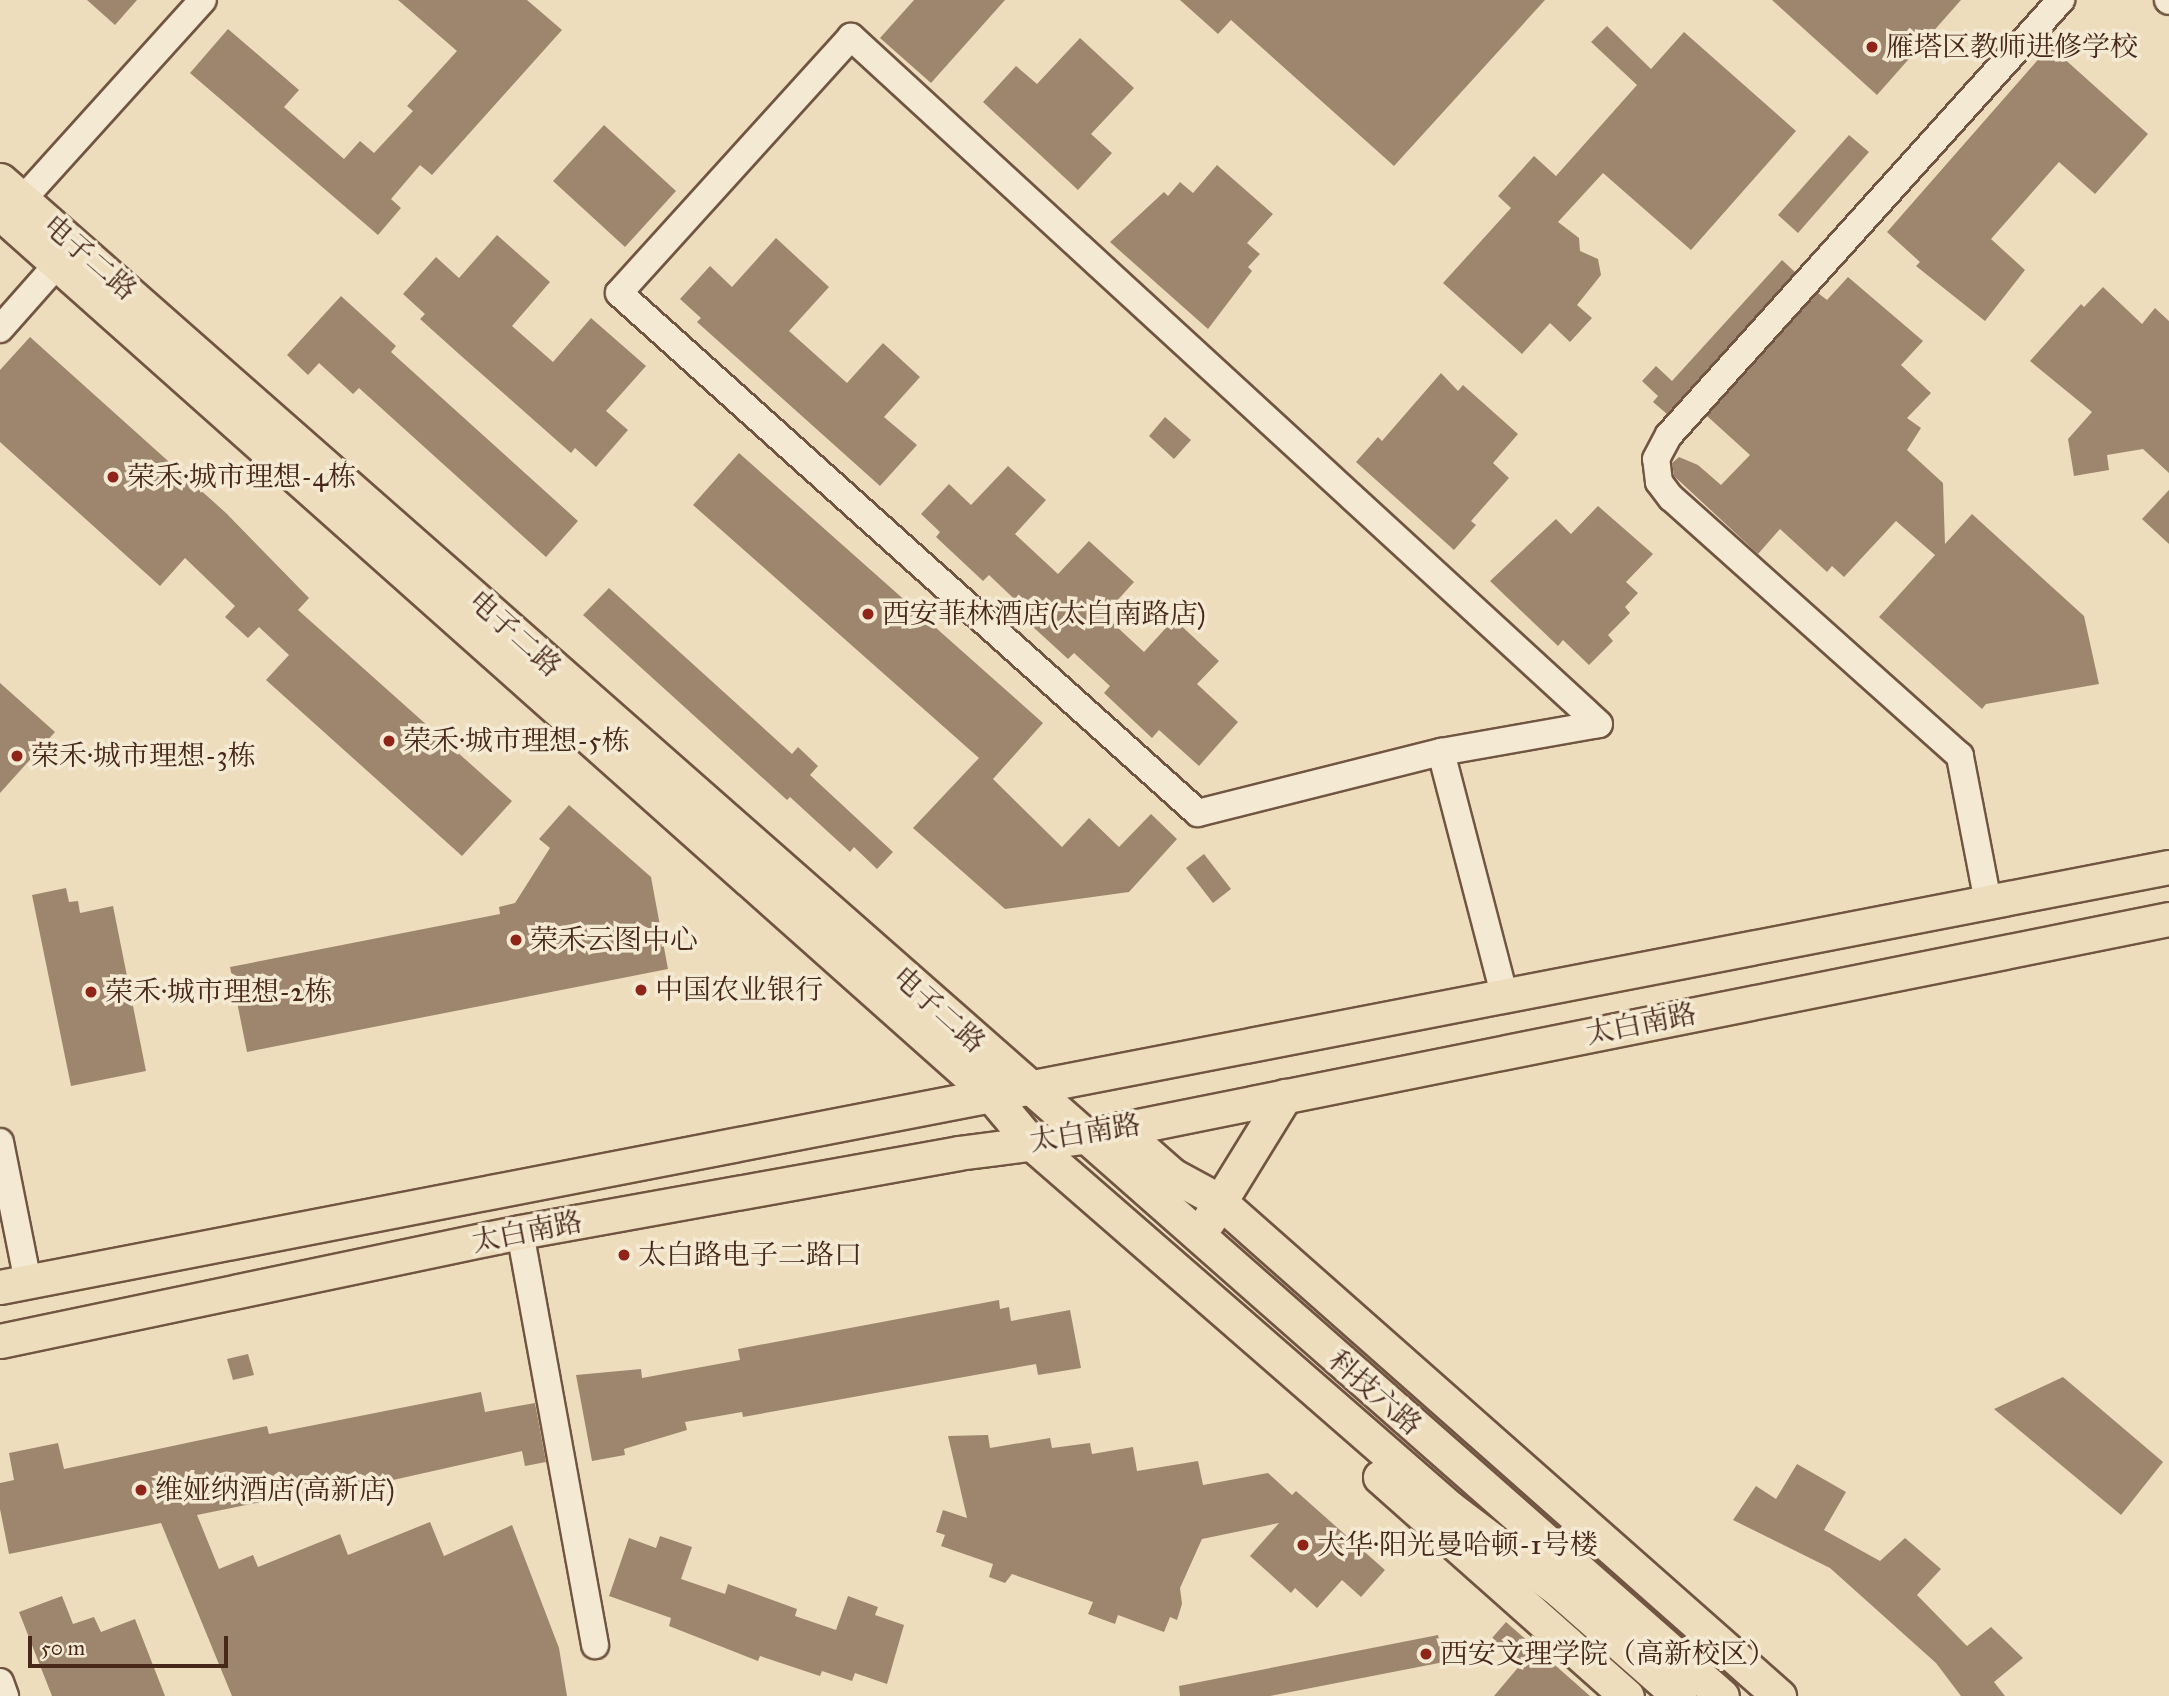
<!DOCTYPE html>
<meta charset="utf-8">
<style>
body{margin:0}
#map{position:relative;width:2169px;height:1696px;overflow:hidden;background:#eeddbc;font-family:"IM FELL Great Primer","Noto Serif SC",serif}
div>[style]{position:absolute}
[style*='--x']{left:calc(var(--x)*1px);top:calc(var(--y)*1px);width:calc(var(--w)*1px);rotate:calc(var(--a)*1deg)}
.building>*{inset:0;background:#9e866e}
.roads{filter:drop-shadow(2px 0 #715542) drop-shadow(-2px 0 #715542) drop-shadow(0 2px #715542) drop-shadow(0 -2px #715542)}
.minor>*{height:26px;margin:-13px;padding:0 13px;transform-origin:13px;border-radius:13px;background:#f4e9d3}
.major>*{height:33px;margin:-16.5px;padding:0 16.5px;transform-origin:16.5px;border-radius:16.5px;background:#eeddbc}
.dots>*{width:19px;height:19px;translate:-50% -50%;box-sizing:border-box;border:4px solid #f4e9d3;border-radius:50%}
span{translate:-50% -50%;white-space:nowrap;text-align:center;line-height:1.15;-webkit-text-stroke:7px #f4e9d3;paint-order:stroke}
.poi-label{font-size:28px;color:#47281a}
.left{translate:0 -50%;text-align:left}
.street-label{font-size:28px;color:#47281a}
.scale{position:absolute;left:28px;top:1636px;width:200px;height:32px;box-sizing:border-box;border:4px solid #47281a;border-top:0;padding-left:9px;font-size:21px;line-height:24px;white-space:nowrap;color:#47281a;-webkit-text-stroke:5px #f4e9d3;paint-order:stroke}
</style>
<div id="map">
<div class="building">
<div style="clip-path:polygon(87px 0,137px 0,115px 25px)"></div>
<div style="clip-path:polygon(398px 0,527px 0,562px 30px,432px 175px,420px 165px,391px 199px,401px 208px,378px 235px,190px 73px,228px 29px,299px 90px,284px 107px,344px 159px,360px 141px,374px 153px,413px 111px,407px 106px,457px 51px)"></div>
<div style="clip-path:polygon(914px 0,1005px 0,931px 83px,880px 38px)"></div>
<div style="clip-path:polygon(1180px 0,1545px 0,1394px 166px,1231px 20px,1218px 34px)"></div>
<div style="clip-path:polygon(1772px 0,1961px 0,1877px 95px)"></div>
<div style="clip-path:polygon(1607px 26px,1651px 69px,1684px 32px,1796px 131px,1691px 250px,1603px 173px,1558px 222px,1579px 238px,1580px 251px,1598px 259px,1601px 275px,1577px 305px,1592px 318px,1570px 342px,1550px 323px,1522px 354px,1443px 283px,1511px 208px,1498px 196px,1534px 156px,1556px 176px,1637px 85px,1591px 42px)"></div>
<div style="clip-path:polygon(1080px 38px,1134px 88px,1091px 134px,1112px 153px,1078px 190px,983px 102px,1016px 66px,1037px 84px)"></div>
<div style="clip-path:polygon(2050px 46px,2148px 134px,2095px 194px,2059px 162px,1991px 239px,2025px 270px,1985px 321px,1916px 266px,1920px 262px,1887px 232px)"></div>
<div style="clip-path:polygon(604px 125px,676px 191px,625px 247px,553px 181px)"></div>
<div style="clip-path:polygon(1849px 135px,1869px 152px,1798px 233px,1778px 215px)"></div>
<div style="clip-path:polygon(1217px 165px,1273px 214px,1247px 243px,1260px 254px,1248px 267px,1252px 271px,1208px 329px,1110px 242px,1164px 192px,1168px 196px,1180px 182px,1193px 193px)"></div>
<div style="clip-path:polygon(497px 235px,550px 282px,512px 326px,553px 362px,591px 318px,646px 366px,606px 411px,628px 430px,596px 467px,575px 448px,571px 453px,459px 354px,420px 319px,425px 314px,403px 294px,436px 257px,459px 278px)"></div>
<div style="clip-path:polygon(776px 238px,829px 287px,789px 331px,847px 383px,883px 343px,920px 377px,884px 417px,917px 445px,880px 486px,697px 322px,701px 318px,680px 299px,710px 266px,732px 287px)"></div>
<div style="clip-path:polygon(1782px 260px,1795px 272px,1667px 414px,1653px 402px,1658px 396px,1642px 381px,1656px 366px,1672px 381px)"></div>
<div style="clip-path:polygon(1848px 277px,1923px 341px,1901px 365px,1931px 393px,1907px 418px,1921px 428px,1907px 450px,1943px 483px,1945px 544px,1972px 514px,2084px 616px,2099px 684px,1986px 704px,1982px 709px,1879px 617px,1935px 555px,1896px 521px,1844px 577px,1832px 566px,1827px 572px,1780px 529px,1758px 554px,1674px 476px,1672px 463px,1679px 457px,1698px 465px,1721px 485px,1750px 455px,1707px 416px,1818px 293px,1827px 300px)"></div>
<div style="clip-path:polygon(2103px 287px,2142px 324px,2155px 308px,2169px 321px,2169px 473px,2143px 449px,2107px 455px,2109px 470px,2074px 476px,2068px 439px,2092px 412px,2030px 361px,2081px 304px,2084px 307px)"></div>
<div style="clip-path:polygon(341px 296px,396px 346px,391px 352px,578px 521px,546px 557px,359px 388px,353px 394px,319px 363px,308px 375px,287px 355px)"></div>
<div style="clip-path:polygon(30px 337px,226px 513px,309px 598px,298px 610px,512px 801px,462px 856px,266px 680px,289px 655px,259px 627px,248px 638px,225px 617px,235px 606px,185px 558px,160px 586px,0 442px,0 370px)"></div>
<div style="clip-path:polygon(1441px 373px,1458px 391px,1463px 385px,1518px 434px,1493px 463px,1509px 478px,1471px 521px,1476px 525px,1454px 550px,1356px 462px,1378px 437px,1382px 441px)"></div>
<div style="clip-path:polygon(1165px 417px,1191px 440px,1174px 459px,1149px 436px)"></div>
<div style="clip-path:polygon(739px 453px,1043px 723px,993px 779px,1062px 847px,1089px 818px,1119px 847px,1151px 814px,1177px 839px,1129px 892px,1005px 909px,913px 828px,979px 758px,693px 505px)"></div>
<div style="clip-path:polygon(1008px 466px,1046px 500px,1015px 534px,1058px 574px,1089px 541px,1134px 582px,1104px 615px,1144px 652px,1174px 619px,1219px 661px,1197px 684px,1238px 722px,1199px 766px,1159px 730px,1152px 738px,1104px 693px,1110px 686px,1074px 653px,1068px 659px,1020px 615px,1025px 609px,989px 575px,983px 581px,936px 537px,940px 532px,921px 514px,949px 484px,971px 505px)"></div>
<div style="clip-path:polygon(2169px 490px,2169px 544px,2142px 519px)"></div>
<div style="clip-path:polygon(1598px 506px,1653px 554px,1626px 582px,1638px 593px,1625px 607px,1630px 613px,1608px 635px,1613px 641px,1589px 665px,1563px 640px,1558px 646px,1490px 581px,1556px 519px,1571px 534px)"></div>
<div style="clip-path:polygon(609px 588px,792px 754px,798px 747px,818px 766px,810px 775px,893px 852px,877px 869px,854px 847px,850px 852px,790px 797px,787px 800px,583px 615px)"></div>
<div style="clip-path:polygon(0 683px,55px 732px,0 793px)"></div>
<div style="clip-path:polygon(569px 805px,651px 877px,668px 969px,247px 1052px,230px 967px,500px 914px,499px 907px,515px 903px,550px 848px,539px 839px)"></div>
<div style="clip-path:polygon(1204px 854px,1231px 889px,1213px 903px,1186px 868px)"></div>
<div style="clip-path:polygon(66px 888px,69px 902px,78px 901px,80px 913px,113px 906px,146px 1071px,71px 1086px,32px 895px)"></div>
<div style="clip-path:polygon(999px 1300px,1000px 1309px,1009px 1307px,1011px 1321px,1070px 1310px,1081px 1368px,1038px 1375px,1036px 1364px,743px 1417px,742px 1412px,685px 1422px,687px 1430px,624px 1449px,625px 1455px,592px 1461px,576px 1375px,641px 1369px,642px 1378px,740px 1360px,738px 1349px)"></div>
<div style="clip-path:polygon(248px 1354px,254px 1375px,233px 1380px,227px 1359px)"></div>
<div style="clip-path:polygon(2063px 1377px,2163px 1462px,2121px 1515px,1994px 1409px)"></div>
<div style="clip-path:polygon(481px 1392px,485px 1412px,535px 1403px,546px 1462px,525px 1466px,522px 1451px,353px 1489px,316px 1496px,315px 1491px,197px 1515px,219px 1569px,253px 1555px,258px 1567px,340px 1534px,348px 1555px,430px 1522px,444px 1556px,512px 1525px,559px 1648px,567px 1696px,232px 1696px,161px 1523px,9px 1554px,0 1509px,0 1483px,14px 1480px,9px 1453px,58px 1443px,64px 1469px,267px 1426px,269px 1434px)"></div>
<div style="clip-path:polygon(988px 1435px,990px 1448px,1050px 1438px,1052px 1448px,1090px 1443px,1092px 1454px,1133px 1447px,1137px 1471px,1198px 1461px,1203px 1485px,1268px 1473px,1292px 1495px,1296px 1491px,1385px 1570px,1361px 1597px,1342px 1580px,1317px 1608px,1295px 1588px,1291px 1593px,1250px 1556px,1279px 1523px,1202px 1539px,1180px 1588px,1182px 1604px,1177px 1620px,1170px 1617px,1164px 1632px,1118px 1615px,1115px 1624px,1088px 1614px,1093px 1602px,1012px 1574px,1005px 1583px,989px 1577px,993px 1564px,941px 1546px,945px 1535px,936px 1532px,943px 1510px,967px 1518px,948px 1436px)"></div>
<div style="clip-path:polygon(1797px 1464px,1846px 1492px,1824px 1530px,1880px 1561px,1905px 1538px,1941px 1569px,1917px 1595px,1967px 1646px,1991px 1627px,2023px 1658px,1994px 1682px,2005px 1696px,1961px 1696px,1936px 1663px,1830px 1568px,1733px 1520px,1756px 1486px,1776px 1499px)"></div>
<div style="clip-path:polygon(660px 1536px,692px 1547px,681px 1579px,725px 1594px,728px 1584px,797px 1609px,795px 1616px,836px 1630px,848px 1596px,878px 1607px,875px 1615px,904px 1625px,887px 1684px,855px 1673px,852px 1681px,822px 1671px,820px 1676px,760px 1656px,758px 1661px,669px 1626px,671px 1618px,609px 1596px,629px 1538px,656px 1548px)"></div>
<div style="clip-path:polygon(62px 1596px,73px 1624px,94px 1617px,101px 1632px,135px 1619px,165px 1696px,52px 1696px,19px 1612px)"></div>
<div style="clip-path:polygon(1506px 1622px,1590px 1696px,1494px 1696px,1521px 1664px,1492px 1638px)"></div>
<div style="clip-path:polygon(1438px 1635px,1444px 1662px,1270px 1696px,1180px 1696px,1179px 1686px)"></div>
</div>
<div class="roads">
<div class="minor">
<div style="--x:2168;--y:0;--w:1;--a:45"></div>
<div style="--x:23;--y:199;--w:268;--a:-47.9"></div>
<div style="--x:0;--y:329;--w:104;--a:-48.5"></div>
<div style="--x:1441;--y:752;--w:160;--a:-10"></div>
<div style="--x:1599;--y:724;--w:1016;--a:-137.43"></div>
<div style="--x:851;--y:37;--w:345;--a:132.2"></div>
<div style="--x:619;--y:293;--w:778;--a:41.93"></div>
<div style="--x:1198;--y:813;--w:251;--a:-14.1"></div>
<div style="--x:1441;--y:752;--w:253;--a:75.4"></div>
<div style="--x:1988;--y:902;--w:149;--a:-100.9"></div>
<div style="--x:1960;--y:756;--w:387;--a:-138.2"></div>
<div style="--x:1671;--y:498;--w:20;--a:-127"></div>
<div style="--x:1659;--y:482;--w:23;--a:-97"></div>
<div style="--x:1656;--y:459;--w:27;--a:-62"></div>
<div style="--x:1669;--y:435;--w:586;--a:-47.98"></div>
<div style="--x:0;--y:1142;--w:143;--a:78.7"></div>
<div style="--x:520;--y:1232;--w:420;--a:79.7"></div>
<div style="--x:0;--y:1682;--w:15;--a:70"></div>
</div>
<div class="major">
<div style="--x:0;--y:180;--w:2294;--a:41.36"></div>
<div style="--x:0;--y:213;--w:1327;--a:41.67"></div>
<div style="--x:991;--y:1095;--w:62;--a:50.2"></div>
<div style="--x:1031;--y:1143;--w:556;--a:41.06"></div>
<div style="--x:1450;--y:1508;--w:138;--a:37"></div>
<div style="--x:1560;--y:1591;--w:159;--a:41.4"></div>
<div style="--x:1120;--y:1129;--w:69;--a:41.5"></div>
<div style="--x:1172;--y:1175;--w:52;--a:28.5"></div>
<div style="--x:1218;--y:1200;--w:749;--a:41.48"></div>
<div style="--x:1208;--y:1221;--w:147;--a:-58.4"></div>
<div style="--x:0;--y:1287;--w:2209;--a:-10.96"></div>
<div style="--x:0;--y:1341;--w:531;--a:-11.84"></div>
<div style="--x:520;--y:1232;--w:445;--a:-10.2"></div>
<div style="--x:958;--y:1153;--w:126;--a:-7.3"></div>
<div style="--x:1083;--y:1137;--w:1108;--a:-11.35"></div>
<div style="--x:1380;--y:1477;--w:330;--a:41.6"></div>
</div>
</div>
<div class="dots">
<div style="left:1872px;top:47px;background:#8f2418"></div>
<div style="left:113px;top:477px;background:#8f2418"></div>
<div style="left:868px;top:614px;background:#8f2418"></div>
<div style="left:389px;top:741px;background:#8f2418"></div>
<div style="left:17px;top:756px;background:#8f2418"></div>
<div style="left:516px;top:940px;background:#8f2418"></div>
<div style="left:641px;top:990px;background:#8f2418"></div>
<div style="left:91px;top:992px;background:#8f2418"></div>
<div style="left:624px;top:1255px;background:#8f2418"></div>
<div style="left:141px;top:1490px;background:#8f2418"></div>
<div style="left:1303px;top:1545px;background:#8f2418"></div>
<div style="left:1426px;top:1654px;background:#8f2418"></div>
</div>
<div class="poi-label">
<span class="left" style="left:1886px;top:47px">雁塔区教师进修学校</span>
<span class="left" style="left:127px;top:477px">荣禾·城市理想-4栋</span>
<span class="left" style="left:882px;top:614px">西安菲林酒店(太白南路店)</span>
<span class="left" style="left:403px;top:741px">荣禾·城市理想-5栋</span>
<span class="left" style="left:31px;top:756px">荣禾·城市理想-3栋</span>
<span class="left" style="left:530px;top:940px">荣禾云图中心</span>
<span class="left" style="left:655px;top:990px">中国农业银行</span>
<span class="left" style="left:105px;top:992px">荣禾·城市理想-2栋</span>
<span class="left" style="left:638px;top:1255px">太白路电子二路口</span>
<span class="left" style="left:155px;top:1490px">维娅纳酒店(高新店)</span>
<span class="left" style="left:1317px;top:1545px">大华·阳光曼哈顿-1号楼</span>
<span class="left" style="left:1440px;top:1654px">西安文理学院（高新校区）</span>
</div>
<div class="street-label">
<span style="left:90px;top:258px;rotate:41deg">电子二路</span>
<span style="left:515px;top:634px;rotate:42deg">电子二路</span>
<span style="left:939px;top:1010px;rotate:42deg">电子二路</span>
<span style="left:1641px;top:1024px;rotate:-11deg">太白南路</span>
<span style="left:1085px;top:1133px;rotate:-9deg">太白南路</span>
<span style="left:527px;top:1232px;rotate:-11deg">太白南路</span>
<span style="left:1375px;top:1393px;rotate:41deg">科技六路</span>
</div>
<div class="scale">50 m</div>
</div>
